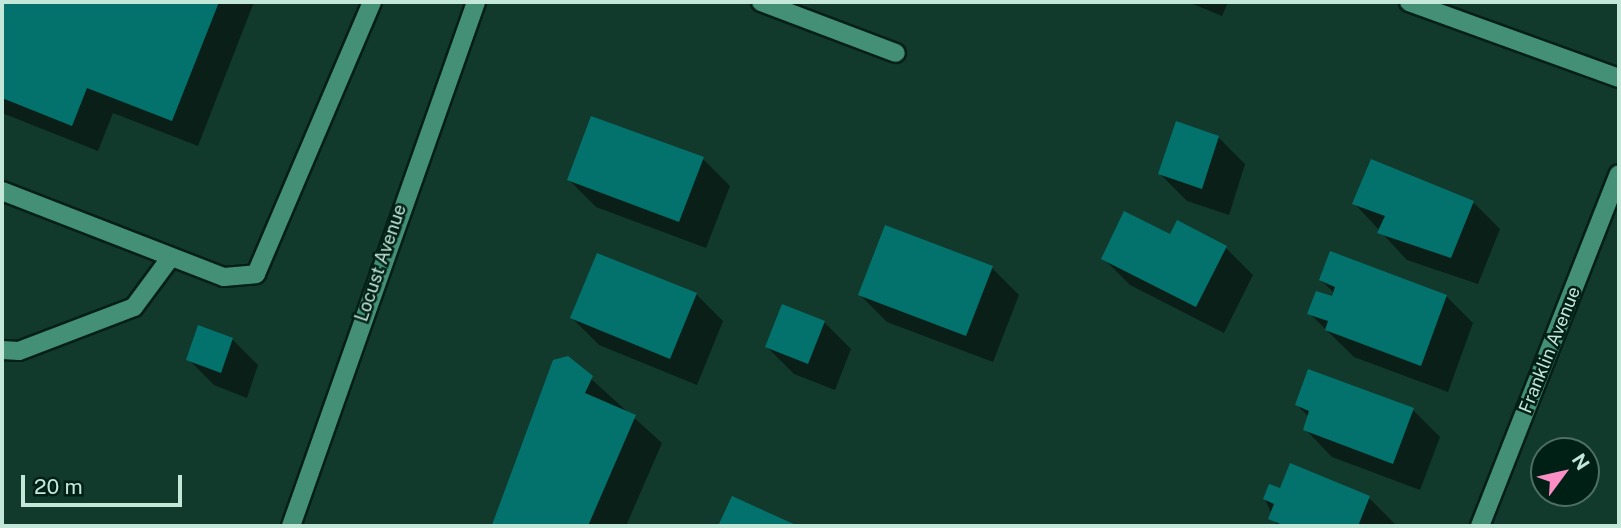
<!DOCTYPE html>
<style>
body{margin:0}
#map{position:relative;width:1621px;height:528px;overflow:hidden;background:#113a2d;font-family:"Public Sans",sans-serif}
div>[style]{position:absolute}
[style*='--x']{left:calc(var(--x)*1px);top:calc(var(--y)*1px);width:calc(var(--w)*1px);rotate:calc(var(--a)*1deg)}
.shadow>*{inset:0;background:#0007}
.building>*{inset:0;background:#03726d}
.roads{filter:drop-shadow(2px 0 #061f17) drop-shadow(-2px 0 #061f17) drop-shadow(0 2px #061f17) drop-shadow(0 -2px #061f17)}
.minor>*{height:18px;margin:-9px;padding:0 9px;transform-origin:9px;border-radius:9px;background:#439077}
span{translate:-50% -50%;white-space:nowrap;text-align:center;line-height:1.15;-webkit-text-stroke:5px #002016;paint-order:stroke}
.street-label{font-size:18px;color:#c3e7d9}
.frame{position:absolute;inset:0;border:4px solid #c3e7d9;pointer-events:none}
.north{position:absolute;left:1530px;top:437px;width:70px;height:70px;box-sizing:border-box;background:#002016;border:2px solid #4e7064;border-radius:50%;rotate:57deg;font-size:19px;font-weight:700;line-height:28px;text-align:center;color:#c3e7d9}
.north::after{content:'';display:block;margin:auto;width:24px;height:32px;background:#fb8fc5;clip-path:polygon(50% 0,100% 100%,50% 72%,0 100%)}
.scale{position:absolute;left:21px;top:475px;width:161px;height:32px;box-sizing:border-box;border:4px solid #c3e7d9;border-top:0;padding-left:9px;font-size:21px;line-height:24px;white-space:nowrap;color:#c3e7d9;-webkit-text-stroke:5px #002016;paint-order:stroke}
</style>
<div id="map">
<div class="shadow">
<div style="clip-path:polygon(2px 2px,254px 2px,198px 146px,113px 113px,98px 151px,2px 113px)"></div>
<div style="clip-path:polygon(1188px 2px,1228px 2px,1222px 16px)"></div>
<div style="clip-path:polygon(1218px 137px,1245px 164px,1229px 215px,1187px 201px,1160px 174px)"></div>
<div style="clip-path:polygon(703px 159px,730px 186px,706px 248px,596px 207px,569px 180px)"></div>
<div style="clip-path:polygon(1473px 202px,1500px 229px,1478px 284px,1407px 260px,1354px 203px)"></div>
<div style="clip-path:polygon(1171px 237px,1226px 248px,1253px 275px,1224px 333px,1130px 285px,1103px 258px)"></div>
<div style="clip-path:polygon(992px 268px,1019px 295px,993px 362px,887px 322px,860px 295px)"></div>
<div style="clip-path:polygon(1321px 280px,1446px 296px,1473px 323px,1448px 392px,1354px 357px,1309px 313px,1335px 294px)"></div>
<div style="clip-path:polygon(696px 294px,723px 321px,697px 385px,599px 345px,572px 318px)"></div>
<div style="clip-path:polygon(824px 322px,851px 349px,835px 390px,794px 374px,767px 347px)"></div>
<div style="clip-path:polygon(232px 339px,258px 365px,247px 398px,214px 385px,188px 359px)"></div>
<div style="clip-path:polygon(568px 358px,662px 443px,626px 526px,496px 526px)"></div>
<div style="clip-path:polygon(1309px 371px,1413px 410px,1440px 437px,1420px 490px,1332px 457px,1305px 429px,1309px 417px,1297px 405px)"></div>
<div style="clip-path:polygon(1281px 491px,1369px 498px,1396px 525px,1277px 526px,1265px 499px)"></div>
</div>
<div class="building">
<div style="clip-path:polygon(2px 2px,219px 2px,172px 121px,87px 88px,72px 126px,2px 98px)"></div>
<div style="clip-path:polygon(591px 116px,704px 157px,679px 222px,567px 180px)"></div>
<div style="clip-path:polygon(1176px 121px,1219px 136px,1202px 189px,1158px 174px)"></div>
<div style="clip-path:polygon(1371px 159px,1474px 201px,1451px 258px,1377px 233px,1385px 216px,1352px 204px)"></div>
<div style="clip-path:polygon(1124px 211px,1170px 234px,1177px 220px,1227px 246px,1196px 307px,1101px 259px)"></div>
<div style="clip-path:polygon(885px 225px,993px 266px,966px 336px,858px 295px)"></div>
<div style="clip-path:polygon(1330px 251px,1447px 295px,1421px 366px,1325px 330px,1328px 321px,1307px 314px,1316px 291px,1332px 296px,1335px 287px,1319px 280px)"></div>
<div style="clip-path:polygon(597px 253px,697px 293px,670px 359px,570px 318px)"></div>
<div style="clip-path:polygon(782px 304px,825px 321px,808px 364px,765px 347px)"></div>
<div style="clip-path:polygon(198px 325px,233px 338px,221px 373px,186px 360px)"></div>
<div style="clip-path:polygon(568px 356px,593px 376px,585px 393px,636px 415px,588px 526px,492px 525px,553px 360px)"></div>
<div style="clip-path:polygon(1308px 369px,1414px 408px,1393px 464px,1303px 430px,1309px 411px,1295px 405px)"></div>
<div style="clip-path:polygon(1290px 463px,1370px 496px,1358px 526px,1285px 526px,1268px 519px,1274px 504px,1263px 499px,1269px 484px,1280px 488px)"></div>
<div style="clip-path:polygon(732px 496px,798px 526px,718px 526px)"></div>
</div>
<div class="roads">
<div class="minor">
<div style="--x:761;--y:2;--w:144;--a:20.7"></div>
<div style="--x:1409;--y:2;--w:223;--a:19.9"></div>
<div style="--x:2;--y:191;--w:238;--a:21.2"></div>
<div style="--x:224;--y:277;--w:32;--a:-5"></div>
<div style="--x:256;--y:274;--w:296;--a:-66.9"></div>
<div style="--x:2;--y:350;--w:17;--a:3"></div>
<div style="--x:19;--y:351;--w:123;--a:-20.9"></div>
<div style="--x:134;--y:307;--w:62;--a:-53.5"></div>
<div style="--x:291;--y:526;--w:556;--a:-70.55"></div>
<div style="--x:1480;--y:526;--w:378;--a:-68.5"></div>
</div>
</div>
<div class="street-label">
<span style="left:381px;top:263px;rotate:-71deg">Locust Avenue</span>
<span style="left:1550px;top:350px;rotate:-68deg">Franklin Avenue</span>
</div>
<div class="frame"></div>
<div class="north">N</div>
<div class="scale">20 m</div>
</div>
